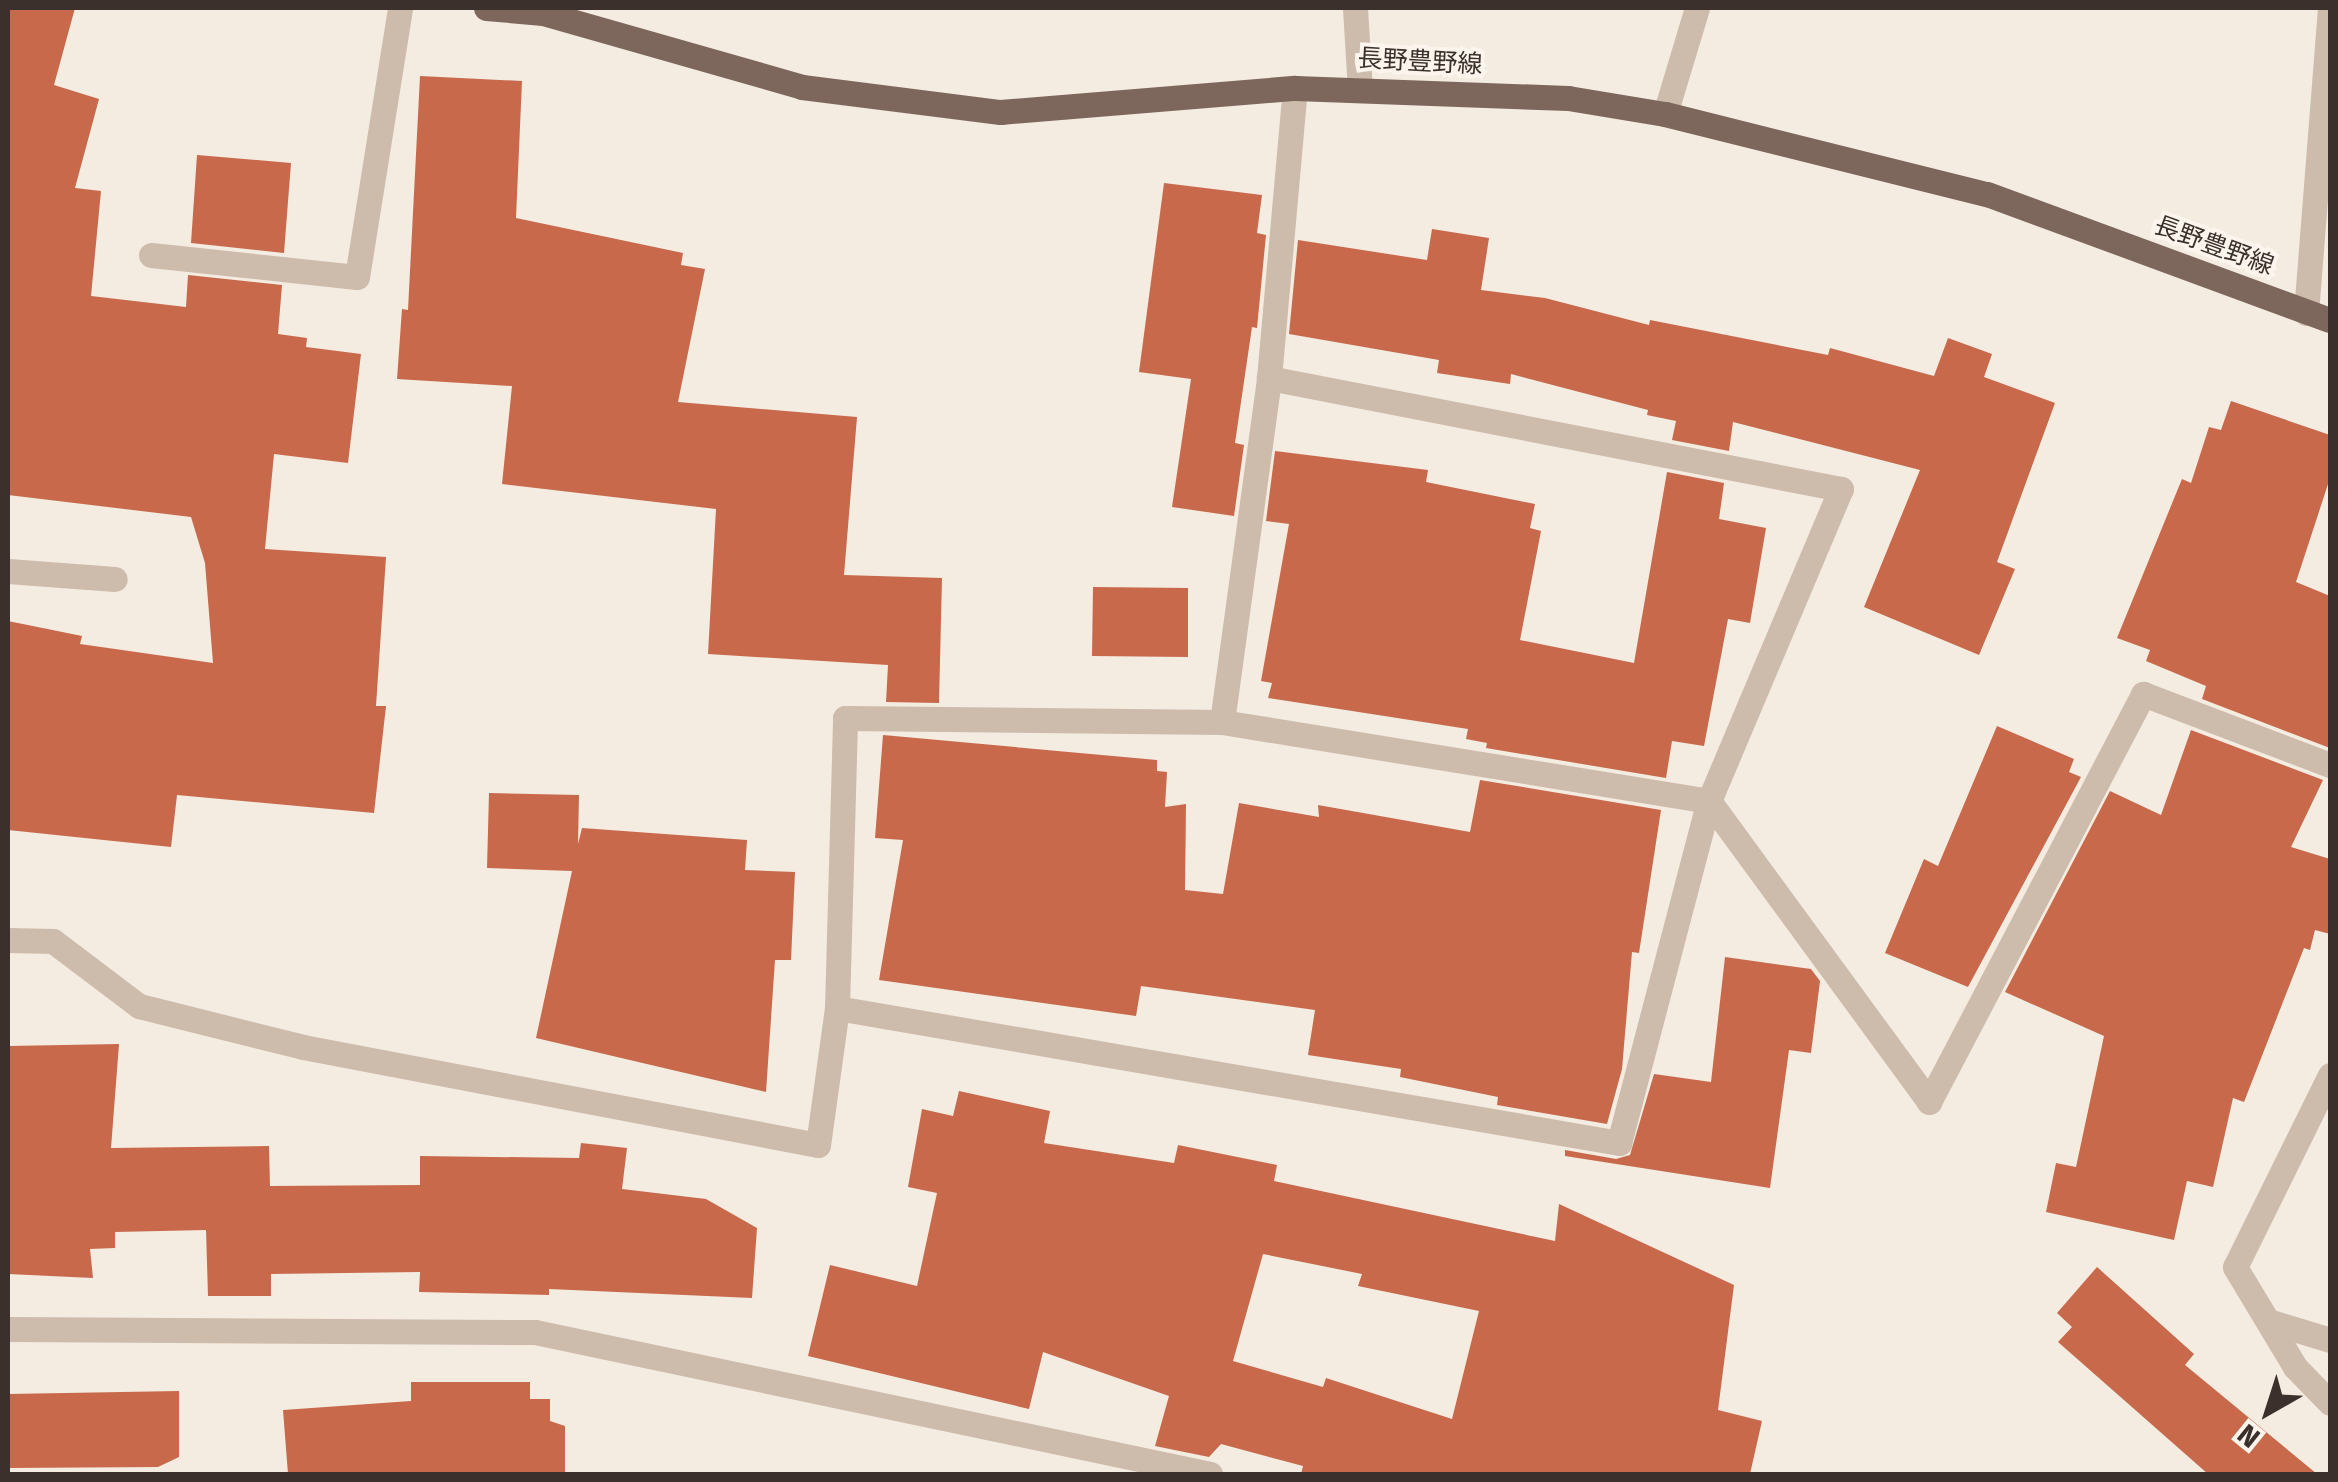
<!DOCTYPE html>
<meta charset="utf-8">
<style>
body{margin:0}
#map{position:relative;width:2338px;height:1482px;overflow:hidden;background:#f4ebe1;font-family:"Fira Sans","Noto Sans JP",sans-serif}
div>[style]{position:absolute}
[style*='--x']{left:calc(var(--x)*1px);top:calc(var(--y)*1px);width:calc(var(--w)*1px);rotate:calc(var(--a)*1deg)}
.building>*{inset:0;background:#c8694b}
.minor>*{height:25px;margin:-12.5px;padding:0 12.5px;transform-origin:12.5px;border-radius:12.5px;background:#cdbbac}
.major>*{height:25px;margin:-12.5px;padding:0 12.5px;transform-origin:12.5px;border-radius:12.5px;background:#7d675c}
span{translate:-50% -50%;white-space:nowrap;text-align:center;line-height:1.15;-webkit-text-stroke:8px #fbf5ee;paint-order:stroke}
.street-label{font-size:25px;color:#3b302b}
.frame{position:absolute;inset:0;border:10px solid #3b302b;pointer-events:none}
.north{position:absolute;left:2218px;top:1362px;width:100px;height:100px;-webkit-text-stroke:8px #fbf5ee;paint-order:stroke;rotate:219deg;font-size:28px;font-weight:700;line-height:40px;text-align:center;color:#3b302b}
.north::after{content:'';display:block;margin:auto;width:35px;height:45px;background:#3b302b;clip-path:polygon(50% 0,100% 100%,50% 72%,0 100%)}
</style>
<div id="map">
<div class="building">
<div style="clip-path:polygon(8px 8px,75px 8px,54px 85px,99px 99px,75px 188px,101px 191px,91px 296px,186px 307px,188px 275px,282px 285px,278px 334px,307px 338px,306px 347px,361px 354px,348px 463px,274px 454px,265px 549px,386px 557px,376px 706px,386px 706px,374px 813px,177px 795px,171px 847px,8px 830px,8px 621px,82px 636px,80px 644px,213px 663px,205px 563px,191px 517px,8px 495px)"></div>
<div style="clip-path:polygon(420px 76px,522px 81px,516px 218px,683px 253px,681px 265px,705px 269px,678px 402px,857px 417px,844px 575px,942px 578px,939px 703px,886px 702px,888px 665px,708px 654px,716px 509px,502px 484px,512px 386px,397px 379px,402px 309px,408px 310px)"></div>
<div style="clip-path:polygon(197px 155px,291px 163px,284px 253px,191px 243px)"></div>
<div style="clip-path:polygon(1164px 183px,1262px 195px,1257px 233px,1266px 235px,1257px 328px,1252px 327px,1235px 443px,1244px 445px,1234px 516px,1172px 507px,1191px 379px,1139px 372px)"></div>
<div style="clip-path:polygon(1432px 229px,1489px 238px,1481px 290px,1545px 298px,1649px 325px,1650px 320px,1828px 355px,1830px 348px,1934px 376px,1948px 338px,1992px 354px,1984px 377px,2055px 403px,1997px 562px,2015px 569px,1979px 655px,1864px 607px,1920px 470px,1733px 422px,1729px 451px,1672px 440px,1676px 421px,1647px 415px,1648px 410px,1511px 374px,1510px 384px,1437px 373px,1439px 360px,1289px 334px,1298px 240px,1427px 260px)"></div>
<div style="clip-path:polygon(2231px 401px,2330px 435px,2330px 478px,2296px 582px,2330px 596px,2330px 748px,2202px 699px,2206px 686px,2146px 661px,2150px 650px,2117px 638px,2182px 479px,2191px 483px,2209px 427px,2221px 430px)"></div>
<div style="clip-path:polygon(1275px 451px,1428px 470px,1426px 482px,1535px 504px,1530px 528px,1541px 531px,1520px 640px,1634px 663px,1667px 472px,1724px 483px,1719px 519px,1766px 528px,1750px 623px,1728px 619px,1704px 746px,1672px 741px,1666px 778px,1486px 748px,1487px 743px,1466px 739px,1468px 729px,1268px 698px,1272px 683px,1261px 681px,1289px 524px,1266px 521px)"></div>
<div style="clip-path:polygon(1093px 587px,1188px 588px,1188px 657px,1092px 656px)"></div>
<div style="clip-path:polygon(1997px 726px,2074px 759px,2069px 772px,2081px 777px,1968px 987px,1885px 953px,1924px 859px,1938px 866px)"></div>
<div style="clip-path:polygon(2191px 730px,2323px 780px,2291px 847px,2330px 859px,2330px 934px,2315px 930px,2310px 950px,2304px 948px,2244px 1102px,2233px 1098px,2213px 1187px,2187px 1181px,2174px 1240px,2046px 1212px,2056px 1163px,2076px 1167px,2104px 1036px,2005px 992px,2110px 791px,2161px 815px)"></div>
<div style="clip-path:polygon(883px 735px,1157px 760px,1157px 771px,1167px 772px,1165px 807px,1186px 804px,1185px 890px,1223px 894px,1239px 803px,1319px 817px,1318px 805px,1470px 832px,1480px 780px,1661px 810px,1639px 953px,1632px 952px,1622px 1069px,1607px 1124px,1497px 1105px,1498px 1097px,1400px 1077px,1401px 1069px,1308px 1055px,1315px 1010px,1141px 986px,1136px 1016px,879px 980px,903px 840px,875px 838px)"></div>
<div style="clip-path:polygon(489px 793px,579px 795px,578px 844px,582px 828px,747px 840px,745px 870px,795px 872px,791px 960px,775px 960px,766px 1092px,536px 1038px,572px 871px,487px 868px)"></div>
<div style="clip-path:polygon(1725px 957px,1811px 969px,1820px 981px,1811px 1053px,1789px 1050px,1770px 1188px,1565px 1156px,1565px 1150px,1616px 1159px,1630px 1155px,1654px 1074px,1711px 1082px)"></div>
<div style="clip-path:polygon(119px 1044px,111px 1148px,269px 1146px,270px 1186px,420px 1185px,420px 1156px,579px 1158px,581px 1143px,627px 1148px,622px 1189px,706px 1199px,757px 1228px,752px 1298px,549px 1289px,549px 1295px,419px 1292px,420px 1272px,271px 1274px,271px 1296px,208px 1296px,206px 1230px,115px 1232px,115px 1248px,90px 1249px,93px 1278px,8px 1274px,8px 1046px)"></div>
<div style="clip-path:polygon(evenodd,959px 1091px,1050px 1111px,1044px 1143px,1174px 1163px,1178px 1145px,1277px 1165px,1274px 1181px,1555px 1241px,1559px 1204px,1734px 1285px,1718px 1410px,1762px 1421px,1750px 1474px,1301px 1474px,1303px 1466px,1221px 1444px,1209px 1457px,1155px 1446px,1169px 1396px,1043px 1352px,1029px 1409px,808px 1356px,830px 1265px,917px 1286px,937px 1193px,908px 1187px,922px 1109px,953px 1116px,959px 1091px,1263px 1254px,1362px 1274px,1358px 1286px,1479px 1311px,1452px 1419px,1326px 1378px,1323px 1387px,1233px 1361px,1263px 1254px)"></div>
<div style="clip-path:polygon(2097px 1267px,2194px 1354px,2185px 1365px,2317px 1474px,2208px 1474px,2058px 1342px,2072px 1327px,2057px 1313px)"></div>
<div style="clip-path:polygon(411px 1382px,530px 1382px,530px 1399px,550px 1399px,550px 1421px,565px 1426px,565px 1474px,288px 1474px,283px 1410px,411px 1401px)"></div>
<div style="clip-path:polygon(179px 1391px,179px 1457px,158px 1467px,8px 1468px,8px 1394px)"></div>
</div>
<div class="minor">
<div style="--x:1355;--y:8;--w:81;--a:86.5"></div>
<div style="--x:1665;--y:114;--w:111;--a:-73.2"></div>
<div style="--x:151;--y:255;--w:207;--a:6.1"></div>
<div style="--x:357;--y:277;--w:272;--a:-80.9"></div>
<div style="--x:2306;--y:313;--w:306;--a:-85.5"></div>
<div style="--x:8;--y:571;--w:107;--a:4.3"></div>
<div style="--x:1222;--y:722;--w:493;--a:9.2"></div>
<div style="--x:1709;--y:801;--w:373;--a:53.8"></div>
<div style="--x:1929;--y:1102;--w:461;--a:-62.3"></div>
<div style="--x:2143;--y:694;--w:200;--a:20.8"></div>
<div style="--x:8;--y:940;--w:45;--a:1.3"></div>
<div style="--x:53;--y:941;--w:108;--a:37.1"></div>
<div style="--x:139;--y:1006;--w:169;--a:14"></div>
<div style="--x:303;--y:1047;--w:524;--a:10.77"></div>
<div style="--x:818;--y:1145;--w:138;--a:-82.1"></div>
<div style="--x:837;--y:1008;--w:290;--a:-88.4"></div>
<div style="--x:845;--y:718;--w:377;--a:0.6"></div>
<div style="--x:1222;--y:722;--w:347;--a:-82.2"></div>
<div style="--x:1269;--y:378;--w:291;--a:-84.9"></div>
<div style="--x:837;--y:1008;--w:794;--a:9.79"></div>
<div style="--x:1619;--y:1143;--w:354;--a:-75.3"></div>
<div style="--x:1709;--y:801;--w:339;--a:-67.1"></div>
<div style="--x:1841;--y:489;--w:583;--a:-169.02"></div>
<div style="--x:2330;--y:1075;--w:214;--a:116.3"></div>
<div style="--x:2235;--y:1267;--w:117;--a:59"></div>
<div style="--x:2295;--y:1367;--w:50;--a:45.8"></div>
<div style="--x:2268;--y:1321;--w:65;--a:17"></div>
<div style="--x:8;--y:1329;--w:527;--a:0.33"></div>
<div style="--x:535;--y:1332;--w:690;--a:11.88"></div>
</div>
<div class="major">
<div style="--x:486;--y:8;--w:57;--a:5"></div>
<div style="--x:543;--y:13;--w:269;--a:15.9"></div>
<div style="--x:802;--y:87;--w:200;--a:7.2"></div>
<div style="--x:1000;--y:112;--w:296;--a:-4.7"></div>
<div style="--x:1295;--y:88;--w:273;--a:2.1"></div>
<div style="--x:1568;--y:98;--w:98;--a:9.4"></div>
<div style="--x:1665;--y:114;--w:332;--a:14"></div>
<div style="--x:1987;--y:194;--w:365;--a:20.2"></div>
</div>
<div class="street-label">
<span style="left:1420px;top:62px;rotate:3deg">長野豊野線</span>
<span style="left:2214px;top:246px;rotate:20deg">長野豊野線</span>
</div>
<div class="frame"></div>
<div class="north">N</div>
</div>
